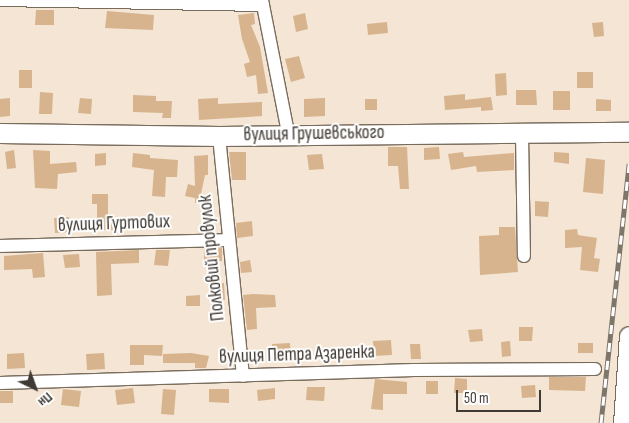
<!DOCTYPE html>
<meta charset="utf-8">
<style>
body{margin:0}
#map{position:relative;width:629px;height:423px;overflow:hidden;background:#f4e5d4;font-family:"Sofia Sans Condensed",sans-serif}
div>[style]{position:absolute}
[style*='--x']{left:calc(var(--x)*1px);top:calc(var(--y)*1px);width:calc(var(--w)*1px);rotate:calc(var(--a)*1deg)}
.building>*{inset:0;background:#d7b48e}
.roads{filter:drop-shadow(1px 0 #796c5d) drop-shadow(-1px 0 #796c5d) drop-shadow(0 1px #796c5d) drop-shadow(0 -1px #796c5d)}
.street>*{height:12px;margin:-6px;padding:0 6px;transform-origin:6px;border-radius:6px;background:#fff}
.secondary>*{height:19px;margin:-9.5px;padding:0 9.5px;transform-origin:9.5px;border-radius:9.5px;background:#fff}
.rail>*{height:5px;margin-top:-2.5px;transform-origin:0;background:repeating-linear-gradient(90deg,#fff 0 9px,#7e756b 0 18px);box-sizing:border-box;border-block:1px solid #7e756b}
span{translate:-50% -50%;white-space:nowrap;text-align:center;line-height:1.15;-webkit-text-stroke:4px #fff;paint-order:stroke}
.street-label{font-size:19px;color:#403a34}
.north{position:absolute;left:10px;top:363px;width:50px;height:50px;-webkit-text-stroke:4px #fff;paint-order:stroke;rotate:138deg;font-size:14px;font-weight:700;line-height:20px;text-align:center;color:#403a34}
.north::after{content:'';display:block;margin:auto;width:18px;height:22px;background:#403a34;clip-path:polygon(50% 0,100% 100%,50% 72%,0 100%)}
.scale{position:absolute;left:456px;top:390px;width:85px;height:22px;box-sizing:border-box;border:2px solid #403a34;border-top:0;padding-left:6px;font-size:15px;line-height:18px;white-space:nowrap;color:#403a34;-webkit-text-stroke:4px #fff;paint-order:stroke}
</style>
<div id="map">
<div class="building">
<div style="clip-path:polygon(36px 10px,54px 10px,54px 25px,35px 25px)"></div>
<div style="clip-path:polygon(107px 11px,154px 15px,153px 30px,105px 28px)"></div>
<div style="clip-path:polygon(254px 13px,255px 24px,251px 25px,260px 47px,268px 93px,258px 94px,256px 75px,247px 77px,244px 64px,250px 62px,242px 39px,238px 15px)"></div>
<div style="clip-path:polygon(305px 13px,308px 29px,296px 32px,293px 16px)"></div>
<div style="clip-path:polygon(387px 22px,388px 33px,368px 35px,367px 24px)"></div>
<div style="clip-path:polygon(603px 22px,604px 36px,594px 37px,592px 23px)"></div>
<div style="clip-path:polygon(299px 56px,305px 78px,291px 82px,285px 59px)"></div>
<div style="clip-path:polygon(19px 70px,32px 70px,32px 88px,19px 88px)"></div>
<div style="clip-path:polygon(577px 72px,593px 72px,593px 88px,577px 88px)"></div>
<div style="clip-path:polygon(506px 73px,507px 95px,496px 96px,495px 74px)"></div>
<div style="clip-path:polygon(516px 90px,536px 90px,537px 105px,516px 105px)"></div>
<div style="clip-path:polygon(553px 91px,570px 91px,570px 110px,553px 110px)"></div>
<div style="clip-path:polygon(40px 92px,53px 93px,52px 114px,39px 114px)"></div>
<div style="clip-path:polygon(465px 94px,465px 100px,491px 97px,493px 110px,481px 111px,481px 107px,445px 110px,444px 96px)"></div>
<div style="clip-path:polygon(133px 95px,156px 96px,156px 101px,172px 101px,171px 118px,162px 118px,163px 113px,133px 112px)"></div>
<div style="clip-path:polygon(10px 98px,10px 116px,0 117px,0 99px)"></div>
<div style="clip-path:polygon(80px 98px,92px 99px,91px 114px,78px 113px)"></div>
<div style="clip-path:polygon(218px 98px,218px 104px,262px 102px,262px 116px,199px 120px,198px 99px)"></div>
<div style="clip-path:polygon(325px 98px,325px 116px,304px 117px,304px 99px)"></div>
<div style="clip-path:polygon(365px 99px,377px 99px,377px 110px,365px 110px)"></div>
<div style="clip-path:polygon(596px 99px,611px 100px,611px 111px,596px 111px)"></div>
<div style="clip-path:polygon(388px 147px,407px 147px,409px 189px,400px 189px,398px 166px,388px 166px)"></div>
<div style="clip-path:polygon(439px 147px,440px 159px,424px 160px,424px 148px)"></div>
<div style="clip-path:polygon(14px 150px,16px 168px,7px 169px,5px 152px)"></div>
<div style="clip-path:polygon(33px 150px,50px 151px,50px 164px,76px 162px,77px 172px,58px 174px,57px 189px,35px 188px)"></div>
<div style="clip-path:polygon(229px 152px,246px 152px,246px 180px,232px 180px)"></div>
<div style="clip-path:polygon(463px 152px,464px 157px,514px 153px,514px 170px,477px 172px,476px 166px,451px 170px,448px 154px)"></div>
<div style="clip-path:polygon(554px 152px,569px 153px,569px 164px,554px 162px)"></div>
<div style="clip-path:polygon(106px 153px,106px 165px,95px 166px,95px 154px)"></div>
<div style="clip-path:polygon(133px 153px,150px 155px,150px 158px,178px 160px,177px 177px,166px 177px,165px 197px,152px 196px,154px 170px,132px 167px)"></div>
<div style="clip-path:polygon(322px 154px,324px 169px,309px 170px,307px 155px)"></div>
<div style="clip-path:polygon(208px 155px,208px 175px,205px 175px,199px 203px,195px 203px,195px 198px,185px 196px,188px 184px,195px 186px,194px 156px)"></div>
<div style="clip-path:polygon(586px 158px,605px 160px,603px 194px,583px 192px)"></div>
<div style="clip-path:polygon(92px 194px,108px 194px,108px 214px,113px 214px,113px 230px,97px 230px,97px 204px,92px 204px)"></div>
<div style="clip-path:polygon(535px 201px,549px 202px,548px 217px,535px 216px)"></div>
<div style="clip-path:polygon(69px 217px,70px 232px,55px 233px,54px 218px)"></div>
<div style="clip-path:polygon(252px 221px,253px 236px,237px 238px,236px 223px)"></div>
<div style="clip-path:polygon(499px 227px,515px 227px,518px 272px,480px 275px,479px 236px,499px 235px)"></div>
<div style="clip-path:polygon(577px 229px,578px 235px,597px 238px,594px 258px,600px 259px,598px 272px,580px 270px,582px 247px,565px 248px,565px 230px)"></div>
<div style="clip-path:polygon(222px 248px,222px 261px,204px 262px,204px 249px)"></div>
<div style="clip-path:polygon(139px 250px,139px 263px,111px 264px,112px 295px,97px 296px,96px 252px)"></div>
<div style="clip-path:polygon(156px 250px,170px 250px,168px 266px,154px 265px)"></div>
<div style="clip-path:polygon(43px 253px,45px 277px,33px 278px,32px 269px,4px 270px,4px 256px)"></div>
<div style="clip-path:polygon(79px 254px,80px 267px,65px 268px,63px 255px)"></div>
<div style="clip-path:polygon(250px 260px,252px 272px,241px 273px,240px 262px)"></div>
<div style="clip-path:polygon(224px 283px,225px 300px,211px 301px,210px 284px)"></div>
<div style="clip-path:polygon(253px 294px,275px 295px,276px 307px,256px 308px,257px 329px,247px 330px,243px 295px)"></div>
<div style="clip-path:polygon(200px 295px,200px 306px,186px 306px,186px 296px)"></div>
<div style="clip-path:polygon(519px 327px,533px 327px,532px 341px,519px 341px)"></div>
<div style="clip-path:polygon(482px 329px,483px 341px,470px 342px,468px 330px)"></div>
<div style="clip-path:polygon(391px 340px,392px 355px,374px 356px,373px 341px)"></div>
<div style="clip-path:polygon(510px 341px,511px 356px,502px 357px,501px 342px)"></div>
<div style="clip-path:polygon(290px 343px,291px 358px,273px 360px,272px 344px)"></div>
<div style="clip-path:polygon(578px 343px,593px 343px,593px 353px,578px 353px)"></div>
<div style="clip-path:polygon(410px 344px,420px 344px,421px 359px,411px 359px)"></div>
<div style="clip-path:polygon(130px 345px,163px 345px,162px 356px,144px 355px,144px 365px,130px 365px)"></div>
<div style="clip-path:polygon(24px 353px,25px 368px,7px 369px,7px 354px)"></div>
<div style="clip-path:polygon(104px 353px,105px 369px,87px 370px,86px 354px)"></div>
<div style="clip-path:polygon(191px 353px,209px 356px,206px 368px,195px 368px,195px 363px,163px 363px,163px 354px)"></div>
<div style="clip-path:polygon(549px 377px,586px 377px,585px 391px,549px 390px)"></div>
<div style="clip-path:polygon(455px 378px,467px 379px,467px 393px,454px 393px)"></div>
<div style="clip-path:polygon(375px 379px,407px 382px,407px 394px,383px 394px,383px 410px,371px 409px)"></div>
<div style="clip-path:polygon(426px 381px,438px 381px,438px 394px,426px 394px)"></div>
<div style="clip-path:polygon(535px 385px,536px 397px,522px 398px,521px 386px)"></div>
<div style="clip-path:polygon(307px 387px,325px 387px,324px 401px,306px 400px)"></div>
<div style="clip-path:polygon(133px 388px,135px 403px,117px 405px,115px 390px)"></div>
<div style="clip-path:polygon(275px 388px,275px 399px,258px 401px,257px 390px)"></div>
<div style="clip-path:polygon(63px 389px,81px 391px,79px 407px,61px 405px)"></div>
<div style="clip-path:polygon(163px 389px,176px 390px,174px 415px,161px 414px)"></div>
<div style="clip-path:polygon(209px 389px,229px 389px,229px 403px,209px 402px)"></div>
<div style="clip-path:polygon(0 391px,13px 391px,13px 403px,0 403px)"></div>
</div>
<div class="roads">
<div class="street">
<div style="--x:1;--y:0;--w:262;--a:1.1"></div>
<div style="--x:262;--y:0;--w:136;--a:78.9"></div>
<div style="--x:522;--y:133;--w:123;--a:89.1"></div>
<div style="--x:219;--y:136;--w:241;--a:84.3"></div>
<div style="--x:0;--y:246;--w:228;--a:-1.5"></div>
<div style="--x:0;--y:383;--w:414;--a:-1.8"></div>
<div style="--x:414;--y:370;--w:181;--a:-0.3"></div>
</div>
<div class="secondary">
<div style="--x:0;--y:133;--w:219;--a:0.8"></div>
<div style="--x:219;--y:136;--w:410;--a:-0.6"></div>
<div style="--x:623;--y:423;--w:87;--a:-86.1"></div>
</div>
</div>
<div class="rail">
<div style="--x:601;--y:423;--w:261;--a:-83.8"></div>
</div>
<div class="street-label">
<span style="left:314px;top:134px;rotate:-1deg">вулиця Грушевського</span>
<span style="left:114px;top:224px;rotate:-2deg">вулиця Гуртових</span>
<span style="left:212px;top:258px;rotate:-96deg">Полковий провулок</span>
<span style="left:297px;top:355px;rotate:-2deg">вулиця Петра Азаренка</span>
</div>
<div class="north">Пн</div>
<div class="scale">50 m</div>
</div>
